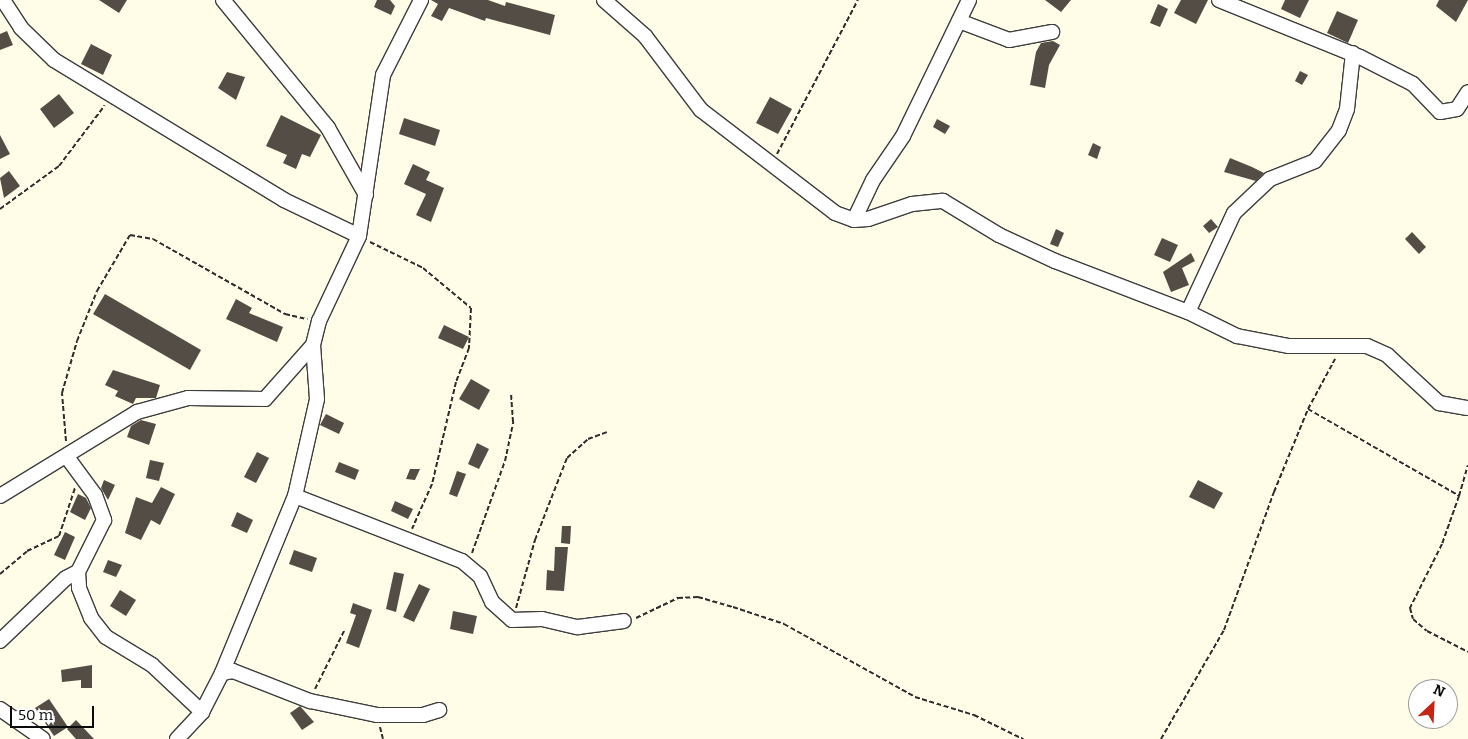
<!DOCTYPE html>
<style>
body{margin:0}
#map{position:relative;width:1468px;height:739px;overflow:hidden;background:#fffde7;font-family:Bitter,serif}
div>[style]{position:absolute}
[style*='--x']{left:calc(var(--x)*1px);top:calc(var(--y)*1px);width:calc(var(--w)*1px);rotate:calc(var(--a)*1deg)}
.building>*{inset:0;background:#544d45}
.path>*{height:2px;margin-top:-1px;transform-origin:0;background:repeating-linear-gradient(90deg,#2c2c2c 0 5px,transparent 0 7.5px)}
.roads{filter:drop-shadow(1px 0 #3d3d3d) drop-shadow(-1px 0 #3d3d3d) drop-shadow(0 1px #3d3d3d) drop-shadow(0 -1px #3d3d3d)}
.minor>*{height:14px;margin:-7px;padding:0 7px;transform-origin:7px;border-radius:7px;background:#fff}
span{translate:-50% -50%;white-space:nowrap;text-align:center;line-height:1.15;-webkit-text-stroke:5px #fff;paint-order:stroke}
.north{position:absolute;left:1408px;top:679px;width:50px;height:50px;box-sizing:border-box;background:#fff;border:1px solid #9d9d9d;border-radius:50%;rotate:25deg;font-size:14px;font-weight:700;line-height:20px;text-align:center;color:#0a0a0a}
.north::after{content:'';display:block;margin:auto;width:18px;height:22px;background:#c62516;clip-path:polygon(50% 0,100% 100%,50% 72%,0 100%)}
.scale{position:absolute;left:10px;top:706px;width:84px;height:22px;box-sizing:border-box;border:2px solid #0a0a0a;border-top:0;padding-left:6px;font-size:15px;line-height:18px;white-space:nowrap;color:#0a0a0a;-webkit-text-stroke:4px #fff;paint-order:stroke}
</style>
<div id="map">
<div class="building">
<div style="clip-path:polygon(99px 0,127px 0,119px 13px)"></div>
<div style="clip-path:polygon(377px 0,390px 0,395px 6px,391px 15px,374px 7px)"></div>
<div style="clip-path:polygon(431px 0,488px 0,505px 6px,506px 2px,555px 15px,550px 35px,486px 18px,485px 21px,449px 8px,442px 21px,431px 16px,438px 4px)"></div>
<div style="clip-path:polygon(1045px 0,1071px 0,1061px 12px)"></div>
<div style="clip-path:polygon(1181px 0,1208px 0,1196px 24px,1174px 13px)"></div>
<div style="clip-path:polygon(1285px 0,1309px 0,1300px 18px,1281px 9px)"></div>
<div style="clip-path:polygon(1439px 0,1468px 0,1456px 22px,1436px 6px)"></div>
<div style="clip-path:polygon(1158px 4px,1168px 9px,1160px 27px,1150px 23px)"></div>
<div style="clip-path:polygon(1337px 11px,1358px 20px,1348px 43px,1327px 33px)"></div>
<div style="clip-path:polygon(7px 31px,13px 45px,0 50px,0 34px)"></div>
<div style="clip-path:polygon(1053px 41px,1060px 45px,1049px 65px,1045px 88px,1030px 85px,1036px 52px,1041px 43px)"></div>
<div style="clip-path:polygon(91px 44px,112px 55px,103px 75px,81px 64px)"></div>
<div style="clip-path:polygon(1300px 71px,1308px 75px,1302px 85px,1295px 81px)"></div>
<div style="clip-path:polygon(227px 72px,245px 77px,236px 100px,218px 88px)"></div>
<div style="clip-path:polygon(59px 94px,74px 113px,54px 128px,40px 109px)"></div>
<div style="clip-path:polygon(770px 97px,792px 109px,778px 134px,756px 123px)"></div>
<div style="clip-path:polygon(281px 115px,321px 135px,310px 157px,302px 154px,296px 169px,283px 163px,287px 155px,266px 146px)"></div>
<div style="clip-path:polygon(404px 118px,440px 130px,435px 146px,399px 134px)"></div>
<div style="clip-path:polygon(937px 119px,950px 126px,945px 134px,933px 127px)"></div>
<div style="clip-path:polygon(0 135px,10px 154px,0 159px)"></div>
<div style="clip-path:polygon(1093px 143px,1101px 147px,1097px 159px,1088px 155px)"></div>
<div style="clip-path:polygon(1230px 158px,1252px 167px,1264px 173px,1256px 181px,1224px 172px)"></div>
<div style="clip-path:polygon(413px 164px,430px 172px,426px 180px,444px 188px,431px 222px,416px 215px,426px 194px,404px 184px)"></div>
<div style="clip-path:polygon(9px 171px,20px 186px,4px 198px,0 178px)"></div>
<div style="clip-path:polygon(1211px 219px,1218px 227px,1209px 233px,1203px 226px)"></div>
<div style="clip-path:polygon(1056px 229px,1064px 233px,1058px 247px,1050px 244px)"></div>
<div style="clip-path:polygon(1412px 232px,1426px 247px,1419px 254px,1405px 239px)"></div>
<div style="clip-path:polygon(1162px 238px,1178px 245px,1170px 262px,1154px 255px)"></div>
<div style="clip-path:polygon(1191px 253px,1195px 261px,1182px 268px,1189px 285px,1171px 292px,1163px 272px)"></div>
<div style="clip-path:polygon(105px 294px,201px 350px,190px 370px,93px 314px)"></div>
<div style="clip-path:polygon(236px 299px,252px 308px,249px 313px,283px 327px,277px 342px,226px 319px)"></div>
<div style="clip-path:polygon(444px 325px,469px 337px,463px 349px,438px 338px)"></div>
<div style="clip-path:polygon(113px 370px,160px 385px,156px 398px,136px 398px,133px 404px,115px 396px,118px 391px,105px 385px)"></div>
<div style="clip-path:polygon(471px 379px,490px 390px,479px 410px,459px 399px)"></div>
<div style="clip-path:polygon(326px 414px,344px 423px,339px 434px,320px 425px)"></div>
<div style="clip-path:polygon(141px 420px,156px 424px,149px 445px,127px 437px,131px 426px)"></div>
<div style="clip-path:polygon(477px 443px,489px 449px,479px 469px,468px 464px)"></div>
<div style="clip-path:polygon(257px 452px,269px 458px,256px 483px,244px 477px)"></div>
<div style="clip-path:polygon(150px 460px,164px 463px,159px 481px,146px 478px)"></div>
<div style="clip-path:polygon(339px 462px,359px 470px,355px 480px,335px 472px)"></div>
<div style="clip-path:polygon(410px 469px,420px 469px,415px 480px,406px 479px)"></div>
<div style="clip-path:polygon(457px 471px,466px 474px,457px 497px,449px 494px)"></div>
<div style="clip-path:polygon(104px 480px,115px 485px,108px 500px,101px 488px)"></div>
<div style="clip-path:polygon(1198px 480px,1223px 493px,1214px 509px,1189px 497px)"></div>
<div style="clip-path:polygon(161px 487px,175px 494px,160px 525px,151px 520px,141px 540px,125px 533px,136px 497px,152px 503px)"></div>
<div style="clip-path:polygon(78px 494px,86px 498px,91px 508px,85px 520px,70px 512px)"></div>
<div style="clip-path:polygon(395px 501px,413px 509px,408px 519px,391px 511px)"></div>
<div style="clip-path:polygon(237px 512px,253px 520px,247px 533px,231px 526px)"></div>
<div style="clip-path:polygon(562px 526px,571px 526px,570px 544px,561px 543px)"></div>
<div style="clip-path:polygon(65px 532px,75px 537px,65px 560px,54px 555px)"></div>
<div style="clip-path:polygon(555px 547px,568px 547px,564px 591px,546px 590px,547px 570px,554px 571px)"></div>
<div style="clip-path:polygon(294px 550px,317px 558px,312px 572px,289px 564px)"></div>
<div style="clip-path:polygon(108px 560px,122px 565px,116px 577px,103px 572px)"></div>
<div style="clip-path:polygon(394px 572px,404px 574px,396px 612px,386px 609px)"></div>
<div style="clip-path:polygon(419px 584px,430px 589px,414px 622px,403px 617px)"></div>
<div style="clip-path:polygon(120px 590px,136px 600px,126px 616px,110px 606px)"></div>
<div style="clip-path:polygon(353px 603px,372px 610px,359px 648px,346px 643px,356px 615px,350px 613px)"></div>
<div style="clip-path:polygon(453px 611px,477px 616px,473px 634px,450px 629px)"></div>
<div style="clip-path:polygon(92px 665px,92px 688px,81px 688px,81px 680px,62px 682px,61px 670px)"></div>
<div style="clip-path:polygon(49px 699px,68px 727px,54px 736px,35px 708px)"></div>
<div style="clip-path:polygon(300px 706px,314px 722px,302px 730px,290px 713px)"></div>
<div style="clip-path:polygon(76px 720px,94px 739px,76px 739px,67px 729px)"></div>
</div>
<div class="path">
<div style="--x:777;--y:154;--w:174;--a:-62.3"></div>
<div style="--x:0;--y:209;--w:73;--a:-36.1"></div>
<div style="--x:59;--y:166;--w:76;--a:-53"></div>
<div style="--x:370;--y:242;--w:59;--a:26.1"></div>
<div style="--x:423;--y:268;--w:62;--a:39.8"></div>
<div style="--x:471;--y:308;--w:40;--a:92.9"></div>
<div style="--x:469;--y:348;--w:36;--a:111"></div>
<div style="--x:456;--y:382;--w:105;--a:103.2"></div>
<div style="--x:432;--y:484;--w:49;--a:114"></div>
<div style="--x:1308;--y:409;--w:174;--a:29.9"></div>
<div style="--x:1459;--y:496;--w:51;--a:109.5"></div>
<div style="--x:1442;--y:544;--w:72;--a:116.6"></div>
<div style="--x:1410;--y:608;--w:11;--a:75"></div>
<div style="--x:1413;--y:619;--w:18;--a:41"></div>
<div style="--x:1427;--y:631;--w:46;--a:27.1"></div>
<div style="--x:66;--y:441;--w:48;--a:-94.8"></div>
<div style="--x:62;--y:393;--w:54;--a:-73.9"></div>
<div style="--x:77;--y:341;--w:54;--a:-68.2"></div>
<div style="--x:97;--y:291;--w:65;--a:-59.5"></div>
<div style="--x:130;--y:235;--w:23;--a:10"></div>
<div style="--x:153;--y:239;--w:152;--a:29.6"></div>
<div style="--x:285;--y:314;--w:23;--a:13"></div>
<div style="--x:1459;--y:496;--w:32;--a:-74"></div>
<div style="--x:472;--y:553;--w:98;--a:-70.3"></div>
<div style="--x:505;--y:461;--w:40;--a:-78"></div>
<div style="--x:513;--y:422;--w:28;--a:-94"></div>
<div style="--x:0;--y:574;--w:35;--a:-40"></div>
<div style="--x:27;--y:551;--w:35;--a:-25"></div>
<div style="--x:59;--y:536;--w:51;--a:-71.6"></div>
<div style="--x:516;--y:608;--w:71;--a:-74.4"></div>
<div style="--x:535;--y:540;--w:88;--a:-68.7"></div>
<div style="--x:567;--y:458;--w:28;--a:-42"></div>
<div style="--x:588;--y:439;--w:20;--a:-20"></div>
<div style="--x:636;--y:618;--w:47;--a:-25.5"></div>
<div style="--x:678;--y:598;--w:20;--a:-3"></div>
<div style="--x:698;--y:597;--w:36;--a:16"></div>
<div style="--x:733;--y:607;--w:54;--a:18.4"></div>
<div style="--x:784;--y:624;--w:150;--a:29.1"></div>
<div style="--x:915;--y:697;--w:62;--a:17"></div>
<div style="--x:974;--y:715;--w:55;--a:26.1"></div>
<div style="--x:315;--y:689;--w:65;--a:-63.4"></div>
<div style="--x:380;--y:727;--w:12;--a:76"></div>
<div style="--x:1161;--y:739;--w:126;--a:-60"></div>
<div style="--x:1224;--y:630;--w:147;--a:-70.1"></div>
<div style="--x:1274;--y:492;--w:90;--a:-67.7"></div>
<div style="--x:1308;--y:409;--w:57;--a:-61.6"></div>
</div>
<div class="roads">
<div class="minor">
<div style="--x:3;--y:0;--w:33;--a:57"></div>
<div style="--x:21;--y:28;--w:46;--a:44.1"></div>
<div style="--x:54;--y:60;--w:269;--a:31.3"></div>
<div style="--x:284;--y:200;--w:83;--a:25.6"></div>
<div style="--x:223;--y:0;--w:166;--a:50.6"></div>
<div style="--x:328;--y:128;--w:77;--a:60.4"></div>
<div style="--x:604;--y:0;--w:55;--a:41.3"></div>
<div style="--x:645;--y:36;--w:93;--a:52.9"></div>
<div style="--x:701;--y:110;--w:169;--a:37.5"></div>
<div style="--x:835;--y:213;--w:20;--a:20"></div>
<div style="--x:854;--y:220;--w:14;--a:-4"></div>
<div style="--x:868;--y:219;--w:46;--a:-18.8"></div>
<div style="--x:912;--y:204;--w:31;--a:-6"></div>
<div style="--x:943;--y:201;--w:66;--a:31.3"></div>
<div style="--x:999;--y:235;--w:62;--a:24.9"></div>
<div style="--x:1055;--y:261;--w:142;--a:21"></div>
<div style="--x:1188;--y:312;--w:55;--a:26.1"></div>
<div style="--x:1237;--y:336;--w:53;--a:10.9"></div>
<div style="--x:1289;--y:346;--w:78;--a:0"></div>
<div style="--x:1367;--y:346;--w:22;--a:24"></div>
<div style="--x:1387;--y:355;--w:71;--a:42.7"></div>
<div style="--x:1439;--y:403;--w:29;--a:10"></div>
<div style="--x:1219;--y:0;--w:152;--a:22"></div>
<div style="--x:1360;--y:57;--w:59;--a:27"></div>
<div style="--x:1413;--y:84;--w:39;--a:46"></div>
<div style="--x:1440;--y:112;--w:17;--a:-10"></div>
<div style="--x:1457;--y:109;--w:20;--a:-57"></div>
<div style="--x:959;--y:21;--w:53;--a:20.8"></div>
<div style="--x:1009;--y:40;--w:44;--a:-10.5"></div>
<div style="--x:854;--y:220;--w:44;--a:-64.6"></div>
<div style="--x:873;--y:180;--w:53;--a:-55.7"></div>
<div style="--x:903;--y:136;--w:151;--a:-64.1"></div>
<div style="--x:1188;--y:312;--w:109;--a:-65.1"></div>
<div style="--x:1234;--y:213;--w:50;--a:-43.4"></div>
<div style="--x:1270;--y:179;--w:48;--a:-21.8"></div>
<div style="--x:1315;--y:161;--w:39;--a:-52"></div>
<div style="--x:1339;--y:130;--w:22;--a:-69"></div>
<div style="--x:1347;--y:109;--w:56;--a:-83.9"></div>
<div style="--x:67;--y:457;--w:47;--a:53.6"></div>
<div style="--x:95;--y:495;--w:27;--a:70"></div>
<div style="--x:104;--y:520;--w:58;--a:116.6"></div>
<div style="--x:78;--y:572;--w:16;--a:86"></div>
<div style="--x:79;--y:588;--w:32;--a:68"></div>
<div style="--x:91;--y:618;--w:24;--a:52"></div>
<div style="--x:106;--y:637;--w:54;--a:31.3"></div>
<div style="--x:152;--y:665;--w:69;--a:43.2"></div>
<div style="--x:0;--y:496;--w:161;--a:-31.5"></div>
<div style="--x:137;--y:412;--w:53;--a:-15.4"></div>
<div style="--x:188;--y:398;--w:77;--a:0.7"></div>
<div style="--x:265;--y:399;--w:72;--a:-48.4"></div>
<div style="--x:295;--y:496;--w:179;--a:21.3"></div>
<div style="--x:462;--y:561;--w:23;--a:40"></div>
<div style="--x:480;--y:576;--w:29;--a:65"></div>
<div style="--x:492;--y:602;--w:27;--a:42"></div>
<div style="--x:512;--y:620;--w:30;--a:-2"></div>
<div style="--x:542;--y:619;--w:37;--a:13"></div>
<div style="--x:578;--y:627;--w:46;--a:-7.4"></div>
<div style="--x:0;--y:641;--w:91;--a:-43.7"></div>
<div style="--x:66;--y:578;--w:13;--a:-27"></div>
<div style="--x:222;--y:673;--w:191;--a:-67.6"></div>
<div style="--x:295;--y:496;--w:99;--a:-77.2"></div>
<div style="--x:317;--y:399;--w:54;--a:-94.2"></div>
<div style="--x:313;--y:345;--w:25;--a:-76"></div>
<div style="--x:319;--y:321;--w:94;--a:-64.8"></div>
<div style="--x:359;--y:236;--w:163;--a:-81.5"></div>
<div style="--x:383;--y:75;--w:84;--a:-63.1"></div>
<div style="--x:0;--y:709;--w:52;--a:34.9"></div>
<div style="--x:177;--y:739;--w:37;--a:-47"></div>
<div style="--x:202;--y:712;--w:44;--a:-62.9"></div>
<div style="--x:222;--y:673;--w:11;--a:-10"></div>
<div style="--x:233;--y:671;--w:83;--a:21.3"></div>
<div style="--x:310;--y:701;--w:68;--a:11.8"></div>
<div style="--x:377;--y:715;--w:46;--a:0"></div>
<div style="--x:423;--y:715;--w:17;--a:-17"></div>
</div>
</div>
<div class="north">N</div>
<div class="scale">50 m</div>
</div>
